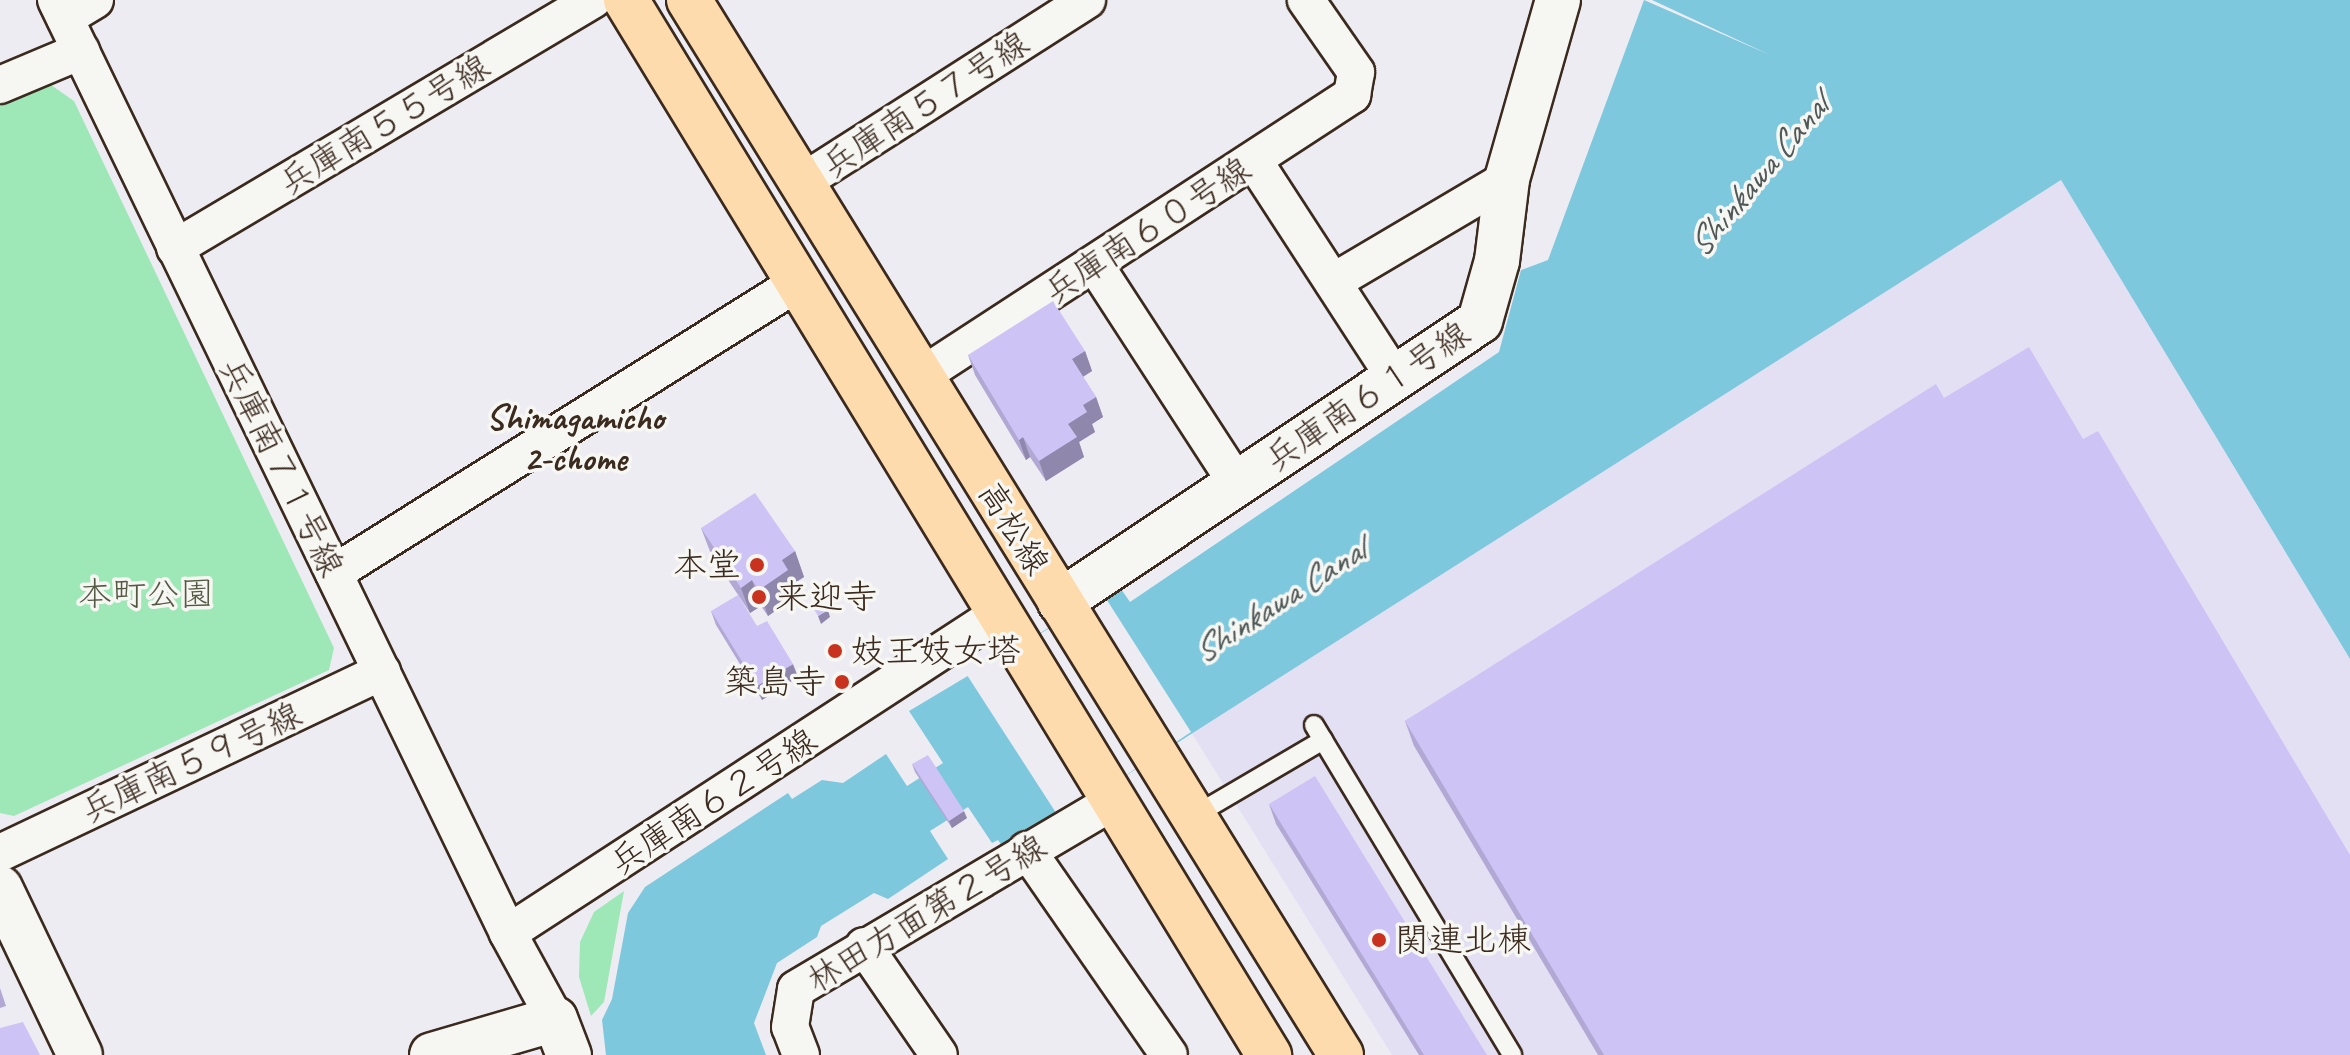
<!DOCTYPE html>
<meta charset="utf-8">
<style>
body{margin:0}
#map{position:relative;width:2350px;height:1055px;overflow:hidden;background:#eeecf3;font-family:Caveat,"Klee One",sans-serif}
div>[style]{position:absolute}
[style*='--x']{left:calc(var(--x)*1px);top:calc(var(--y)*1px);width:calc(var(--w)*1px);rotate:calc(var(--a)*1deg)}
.built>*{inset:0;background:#e4e0f4}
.green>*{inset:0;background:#9ee7b6}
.water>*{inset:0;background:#7ec8de}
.pier>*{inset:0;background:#eeecf3}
.roads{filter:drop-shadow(2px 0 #3b2a1e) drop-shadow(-2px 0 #3b2a1e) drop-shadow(0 2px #3b2a1e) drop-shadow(0 -2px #3b2a1e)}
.lane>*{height:18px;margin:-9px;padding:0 9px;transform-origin:9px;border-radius:9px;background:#f6f6f2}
.street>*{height:36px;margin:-18px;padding:0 18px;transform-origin:18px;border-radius:18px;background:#f6f6f2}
.secondary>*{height:44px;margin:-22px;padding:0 22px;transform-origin:22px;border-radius:22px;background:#f6f6f2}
.primary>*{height:44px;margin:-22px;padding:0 22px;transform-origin:22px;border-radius:22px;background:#fedbac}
.wall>*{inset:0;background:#b1a8d3}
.shaded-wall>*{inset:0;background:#9088ac}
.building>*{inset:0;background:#cec3f5}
.dots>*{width:22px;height:22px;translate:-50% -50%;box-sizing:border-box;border:4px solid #f6f6f2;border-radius:50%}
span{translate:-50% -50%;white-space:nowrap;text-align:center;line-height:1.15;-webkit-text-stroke:7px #f6f6f2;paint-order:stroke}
.street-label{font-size:34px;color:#3b2a1e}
.poi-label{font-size:34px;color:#3b2a1e}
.right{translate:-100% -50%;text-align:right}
.left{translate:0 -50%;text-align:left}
.park-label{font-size:34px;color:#545944}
.water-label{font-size:36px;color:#4f5958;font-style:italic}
.neighbourhood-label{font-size:36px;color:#3b2a1e;font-weight:700}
</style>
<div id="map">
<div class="built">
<div style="clip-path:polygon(2061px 180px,2350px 659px,2350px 1055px,1392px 1055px,1191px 732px)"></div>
</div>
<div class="green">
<div style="clip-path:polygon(51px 85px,74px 101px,334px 648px,329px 670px,14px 816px,0 813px,0 106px)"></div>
<div style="clip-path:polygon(624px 891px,604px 1002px,591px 1016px,579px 977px,580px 942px,594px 912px)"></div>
</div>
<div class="water">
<div style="clip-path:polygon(1644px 0,1770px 55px,1652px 0,2350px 0,2350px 659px,2061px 180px,1006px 852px,998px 840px,992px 843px,968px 807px,930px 831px,948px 859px,888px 899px,874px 893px,821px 926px,817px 937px,777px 963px,754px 1023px,766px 1055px,606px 1055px,602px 1020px,612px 999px,628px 913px,645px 887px,788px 793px,792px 799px,822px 780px,843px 783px,886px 754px,907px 786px,943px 763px,909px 711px,1119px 586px,1130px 602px,1499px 352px,1521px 270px,1548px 260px)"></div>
</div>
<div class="pier">
<div style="clip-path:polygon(1105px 597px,1191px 732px,1060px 819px,967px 675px)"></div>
</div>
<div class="roads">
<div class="lane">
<div style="--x:1314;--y:725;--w:385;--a:59"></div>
<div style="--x:1192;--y:817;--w:152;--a:-30.4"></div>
</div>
<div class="street">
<div style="--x:56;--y:0;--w:1037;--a:64.15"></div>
<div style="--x:65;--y:18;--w:35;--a:-31"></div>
<div style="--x:0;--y:85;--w:88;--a:-22.8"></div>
<div style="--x:1254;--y:161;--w:259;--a:57"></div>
<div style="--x:804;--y:181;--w:336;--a:-32.6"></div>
<div style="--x:175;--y:248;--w:486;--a:-30.7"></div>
<div style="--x:1095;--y:265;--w:261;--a:57"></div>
<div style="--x:1333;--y:282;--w:202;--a:-30.6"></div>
<div style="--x:921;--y:376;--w:515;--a:-33.1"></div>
<div style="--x:1352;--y:95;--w:23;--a:-80"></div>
<div style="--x:1356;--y:72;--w:88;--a:-124.8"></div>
<div style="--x:334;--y:573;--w:549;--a:-32.04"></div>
<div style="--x:1027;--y:850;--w:249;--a:55.3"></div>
<div style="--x:0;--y:853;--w:423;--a:-25.4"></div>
<div style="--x:864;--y:946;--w:132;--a:55.5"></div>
<div style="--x:555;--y:1019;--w:98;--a:-118.7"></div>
<div style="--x:508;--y:933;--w:585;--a:-33.06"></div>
<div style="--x:801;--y:1055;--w:30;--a:-111"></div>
<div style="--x:790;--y:1027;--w:38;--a:-81"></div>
<div style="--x:796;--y:989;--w:369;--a:-30.6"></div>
</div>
<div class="secondary">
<div style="--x:1060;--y:602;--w:505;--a:-33.78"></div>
<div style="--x:1480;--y:321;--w:62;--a:-74.2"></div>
<div style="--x:1497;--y:261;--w:83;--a:-83"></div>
<div style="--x:1507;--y:179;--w:186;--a:-74.1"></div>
<div style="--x:0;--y:888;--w:185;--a:64.4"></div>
<div style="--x:432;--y:1055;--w:128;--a:-16.3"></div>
<div style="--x:555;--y:1019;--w:39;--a:69"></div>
</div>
<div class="primary">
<div style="--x:626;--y:0;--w:1236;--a:58.64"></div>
<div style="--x:689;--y:0;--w:1240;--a:58.28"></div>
</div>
</div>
<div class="wall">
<div style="clip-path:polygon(1085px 351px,1092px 371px,1083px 377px,1096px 397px,1103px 417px,1092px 424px,1095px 432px,1079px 442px,1084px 457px,1046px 481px,1030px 457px,1026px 460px,975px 375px,968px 355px)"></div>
<div style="clip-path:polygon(1944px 398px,2350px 1055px,1598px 1055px,1414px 746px,1405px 721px)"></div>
<div style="clip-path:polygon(701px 528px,795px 551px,804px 577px,793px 584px,798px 595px,768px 616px,761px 606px,750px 613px,711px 554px)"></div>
<div style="clip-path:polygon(711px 611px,757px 626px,798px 677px,762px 700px,716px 625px)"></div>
<div style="clip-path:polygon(912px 764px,967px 818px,952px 828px,915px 772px)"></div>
<div style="clip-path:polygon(1269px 804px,1487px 1055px,1419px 1055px,1276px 824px)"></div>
<div style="clip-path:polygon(0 988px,6px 1006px,0 1008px)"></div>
</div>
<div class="shaded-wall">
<div style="clip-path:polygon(1085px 351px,1092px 371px,1079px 379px,1072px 359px)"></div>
<div style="clip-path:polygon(1096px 397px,1103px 417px,1092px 424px,1095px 432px,1079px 442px,1084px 457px,1046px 481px,1039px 461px,1083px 405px)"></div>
<div style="clip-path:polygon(1023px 437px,1030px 457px,1026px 460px,1019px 440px)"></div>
<div style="clip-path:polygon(795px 551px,804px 577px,793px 584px,798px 595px,768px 616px,759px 590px,782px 560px)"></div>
<div style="clip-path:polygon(752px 580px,761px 606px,750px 613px,741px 588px)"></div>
<div style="clip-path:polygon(828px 610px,830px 617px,821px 624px,818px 616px)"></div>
<div style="clip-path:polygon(793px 664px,798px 677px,762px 700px,757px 686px)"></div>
<div style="clip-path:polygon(964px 811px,967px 818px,952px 828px,949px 821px)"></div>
</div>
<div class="building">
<div style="clip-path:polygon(1053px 301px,1085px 351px,1072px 359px,1096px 397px,1083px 405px,1087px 412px,1068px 424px,1077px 437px,1039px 461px,1023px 437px,1019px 440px,968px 355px)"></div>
<div style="clip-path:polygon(2029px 347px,2083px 439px,2098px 431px,2350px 855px,2350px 1055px,1604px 1055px,1405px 721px,1936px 384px,1944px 398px)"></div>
<div style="clip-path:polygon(755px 493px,795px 551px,782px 560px,788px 570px,759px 590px,752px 580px,741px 588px,701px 528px)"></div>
<div style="clip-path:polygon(738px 595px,757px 626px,767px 621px,793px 664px,757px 686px,711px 611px)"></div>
<div style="clip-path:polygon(821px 600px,828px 610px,818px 616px,812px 606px)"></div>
<div style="clip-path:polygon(928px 755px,964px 811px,949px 821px,912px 764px)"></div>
<div style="clip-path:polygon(1315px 776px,1487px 1055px,1424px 1055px,1269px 804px)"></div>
<div style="clip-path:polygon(23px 1022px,40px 1055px,0 1055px,0 1028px)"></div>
</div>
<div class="dots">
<div style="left:757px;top:565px;background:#c8321e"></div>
<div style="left:759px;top:597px;background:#c8321e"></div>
<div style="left:835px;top:651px;background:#c8321e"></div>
<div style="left:842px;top:682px;background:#c8321e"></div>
<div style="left:1379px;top:940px;background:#c8321e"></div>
</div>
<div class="street-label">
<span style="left:925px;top:104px;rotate:-33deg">兵庫南５７号線</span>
<span style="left:384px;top:124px;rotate:-31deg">兵庫南５５号線</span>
<span style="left:1147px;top:230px;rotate:-33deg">兵庫南６０号線</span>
<span style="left:1367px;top:396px;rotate:-34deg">兵庫南６１号線</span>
<span style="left:282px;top:467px;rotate:64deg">兵庫南７１号線</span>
<span style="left:1014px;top:528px;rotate:58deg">高松線</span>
<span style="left:191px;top:762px;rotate:-25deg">兵庫南５９号線</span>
<span style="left:713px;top:801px;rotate:-33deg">兵庫南６２号線</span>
<span style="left:926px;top:913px;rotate:-31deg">林田方面第２号線</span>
</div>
<div class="poi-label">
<span class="right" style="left:741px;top:565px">本堂</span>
<span class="left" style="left:775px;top:597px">来迎寺</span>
<span class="left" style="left:851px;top:651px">妓王妓女塔</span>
<span class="right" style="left:826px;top:682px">築島寺</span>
<span class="left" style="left:1395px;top:940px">関連北棟</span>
</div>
<div class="park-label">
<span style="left:146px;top:594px">本町公園</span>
</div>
<div class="water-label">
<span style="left:1758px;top:176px;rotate:-50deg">Shinkawa Canal</span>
<span style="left:1279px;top:601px;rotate:-33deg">Shinkawa Canal</span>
</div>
<div class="neighbourhood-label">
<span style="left:575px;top:438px">Shimagamicho<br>2-chome</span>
</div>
</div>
